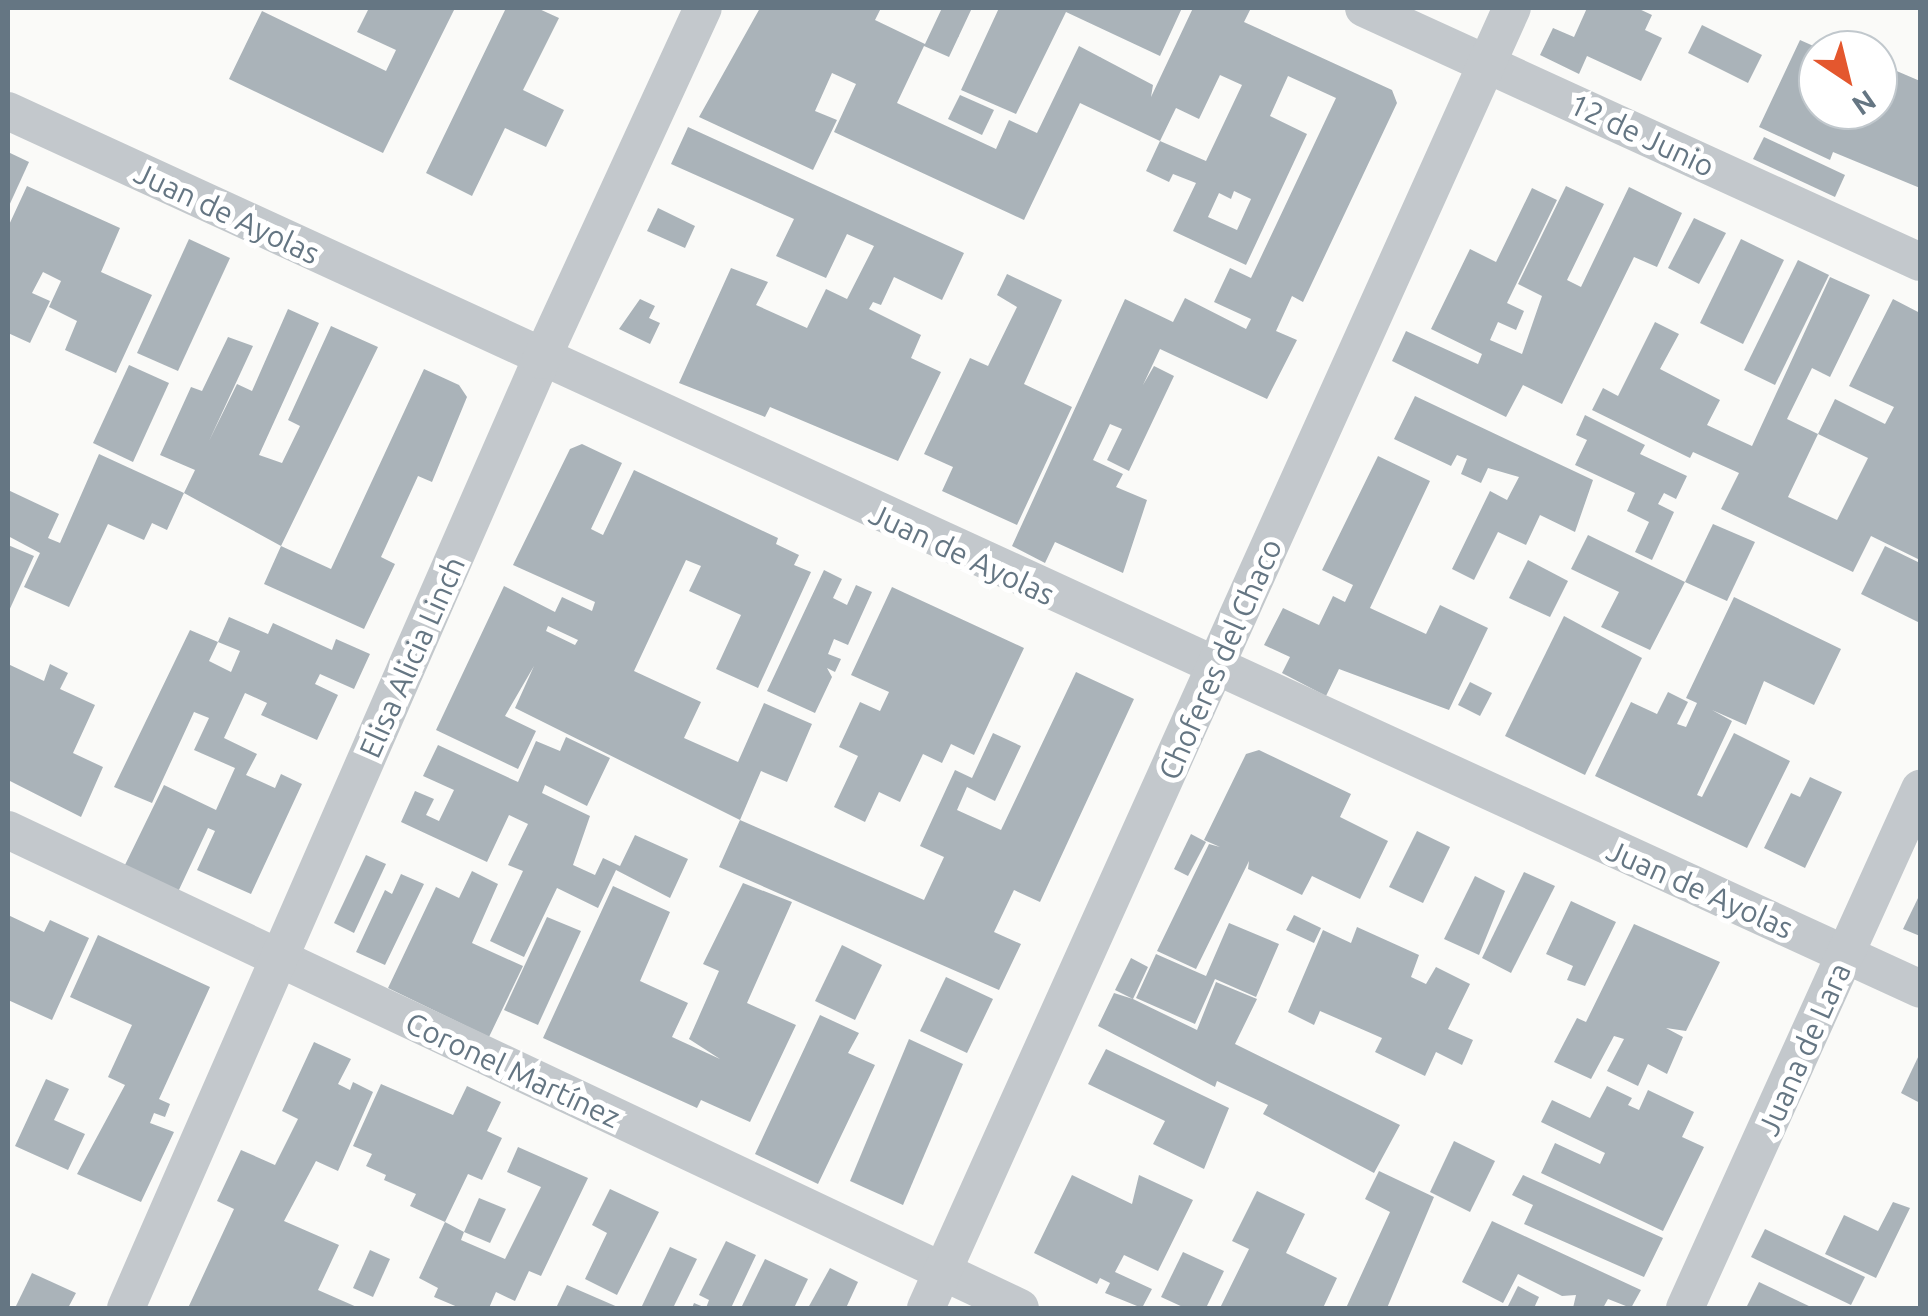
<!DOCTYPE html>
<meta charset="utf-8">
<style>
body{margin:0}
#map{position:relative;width:1928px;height:1316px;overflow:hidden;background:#fafaf8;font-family:Ubuntu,sans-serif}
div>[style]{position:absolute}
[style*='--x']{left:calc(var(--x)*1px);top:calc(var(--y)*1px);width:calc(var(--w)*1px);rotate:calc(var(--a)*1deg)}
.building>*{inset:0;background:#aab3b9}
.street>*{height:38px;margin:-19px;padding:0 19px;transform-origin:19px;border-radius:19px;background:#c3c8cc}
span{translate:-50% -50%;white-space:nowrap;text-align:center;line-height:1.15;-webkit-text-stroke:10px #fff;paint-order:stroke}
.street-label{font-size:30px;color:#657683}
.frame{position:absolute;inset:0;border:10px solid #657683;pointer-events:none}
.north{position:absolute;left:1798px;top:30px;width:100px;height:100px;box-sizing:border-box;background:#fff;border:2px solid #c1c8cd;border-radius:50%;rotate:145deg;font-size:28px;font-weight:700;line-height:40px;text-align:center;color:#657683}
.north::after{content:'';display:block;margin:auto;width:35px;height:45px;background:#e4572e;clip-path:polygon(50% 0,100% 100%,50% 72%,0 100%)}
</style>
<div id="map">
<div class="building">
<div style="clip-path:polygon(369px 8px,455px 8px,383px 153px,229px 79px,262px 11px,386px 71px,396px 50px,357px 32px)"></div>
<div style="clip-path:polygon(506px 8px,537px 8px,559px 18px,523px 90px,564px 110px,546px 147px,505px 128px,472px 196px,426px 173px)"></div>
<div style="clip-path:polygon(evenodd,760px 8px,881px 8px,875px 20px,925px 44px,942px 8px,972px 8px,949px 57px,924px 46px,897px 103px,996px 149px,1009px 120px,1037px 133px,1079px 46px,1153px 85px,1151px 97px,1193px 8px,1251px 8px,1244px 22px,1392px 90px,1397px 103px,1303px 302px,1292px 296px,1276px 331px,1297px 340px,1267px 399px,1160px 349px,1143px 385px,1154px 366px,1174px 376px,1129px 471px,1107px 460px,1122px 429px,1110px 424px,1093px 460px,1123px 474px,1116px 487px,1147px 500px,1123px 573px,1055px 542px,1045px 563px,1012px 546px,1125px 299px,1173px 322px,1185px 298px,1246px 329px,1251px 319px,1214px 302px,1230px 268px,1251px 278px,1336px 98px,1288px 76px,1270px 116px,1307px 134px,1246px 265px,1173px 231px,1196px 183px,1173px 174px,1169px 182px,1146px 171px,1160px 141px,1080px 103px,1024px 220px,834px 132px,856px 84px,832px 73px,815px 111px,837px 120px,813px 170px,699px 117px,760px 8px,1220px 75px,1242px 85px,1206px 161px,1160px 141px,1176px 108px,1199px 119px,1220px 75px,760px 8px,1234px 191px,1251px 199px,1237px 230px,1208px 217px,1219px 193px,1231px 199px,1234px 191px)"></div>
<div style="clip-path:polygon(999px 8px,1182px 8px,1160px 56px,1066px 12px,1016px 114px,961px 90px)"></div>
<div style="clip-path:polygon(1587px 8px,1637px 8px,1652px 15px,1645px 30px,1662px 38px,1641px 81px,1587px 56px,1579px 74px,1540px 55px,1553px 28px,1574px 37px)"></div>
<div style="clip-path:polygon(1702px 25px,1762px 55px,1748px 83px,1688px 53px)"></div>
<div style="clip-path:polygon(1800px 40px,1818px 48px,1818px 110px,1878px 110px,1878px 63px,1920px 81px,1920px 188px,1833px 152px,1830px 160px,1759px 127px)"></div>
<div style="clip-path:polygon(960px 95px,994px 110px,982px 135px,948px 119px)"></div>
<div style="clip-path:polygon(688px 127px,964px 253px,942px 300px,894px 277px,881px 305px,873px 302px,869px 309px,921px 335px,911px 358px,941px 372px,898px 461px,770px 407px,765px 417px,679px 383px,731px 268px,768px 282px,756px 305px,807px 328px,826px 289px,847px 299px,874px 246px,847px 234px,826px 278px,776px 256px,794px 219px,671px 164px)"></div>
<div style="clip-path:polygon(1764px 137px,1845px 175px,1835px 197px,1753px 159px)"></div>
<div style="clip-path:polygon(8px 152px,29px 162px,8px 208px)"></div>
<div style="clip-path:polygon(27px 186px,120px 228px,101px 272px,152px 295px,116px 373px,65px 350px,77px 321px,49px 307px,61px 281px,43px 272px,32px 293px,50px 301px,30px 343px,8px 333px,8px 227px)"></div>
<div style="clip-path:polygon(1566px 186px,1604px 204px,1567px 280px,1581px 287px,1629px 187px,1682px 213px,1657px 267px,1634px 257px,1562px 404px,1523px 385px,1506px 417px,1392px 361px,1406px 331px,1478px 364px,1482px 354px,1431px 329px,1470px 249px,1496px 262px,1532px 188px,1557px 200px,1507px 303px,1524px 311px,1516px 330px,1498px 322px,1490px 340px,1522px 354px,1542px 296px,1518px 284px)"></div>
<div style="clip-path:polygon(658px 208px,695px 226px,685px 248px,647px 231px)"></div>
<div style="clip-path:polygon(1694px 218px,1726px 233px,1699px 284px,1668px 268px)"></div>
<div style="clip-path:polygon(189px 239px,230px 258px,178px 371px,137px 353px)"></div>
<div style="clip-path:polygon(1741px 239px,1784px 260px,1743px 344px,1700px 323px)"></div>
<div style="clip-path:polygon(1798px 260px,1829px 275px,1775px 385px,1744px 370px)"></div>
<div style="clip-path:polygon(1007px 274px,1062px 300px,1024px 384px,1072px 407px,1017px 525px,942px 491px,953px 467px,924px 454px,970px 358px,988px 366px,1017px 307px,997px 295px)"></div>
<div style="clip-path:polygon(evenodd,1830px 277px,1870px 295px,1830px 377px,1812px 368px,1787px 419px,1818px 434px,1835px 399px,1885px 424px,1894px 407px,1849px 386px,1893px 299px,1920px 313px,1920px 560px,1871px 536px,1853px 572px,1721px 509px,1739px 473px,1693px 452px,1690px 458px,1592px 410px,1603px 388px,1618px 396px,1655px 322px,1679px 334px,1660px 369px,1720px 400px,1707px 425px,1752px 446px,1830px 277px,1818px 434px,1868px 458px,1837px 520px,1788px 497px,1818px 434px)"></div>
<div style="clip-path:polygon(640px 299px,655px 306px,649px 318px,660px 323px,650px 344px,619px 329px)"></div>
<div style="clip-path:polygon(288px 309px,319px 323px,259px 455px,282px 463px,300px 426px,288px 420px,331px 326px,378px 347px,281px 546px,184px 493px,195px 470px,160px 455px,191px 387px,202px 391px,228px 337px,253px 346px,209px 441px,237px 384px,252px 391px)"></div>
<div style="clip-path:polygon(129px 365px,169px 383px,133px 462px,93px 443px)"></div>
<div style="clip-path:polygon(424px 369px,459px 385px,467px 397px,432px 482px,418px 476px,381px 557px,395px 564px,364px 629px,264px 584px,281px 546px,331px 569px)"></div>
<div style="clip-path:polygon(1415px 396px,1593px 480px,1575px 532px,1540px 515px,1526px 545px,1498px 532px,1474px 580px,1452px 569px,1490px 491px,1507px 500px,1519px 477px,1488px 468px,1481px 483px,1461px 474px,1467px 459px,1457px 455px,1451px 466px,1394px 439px)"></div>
<div style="clip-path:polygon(1585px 415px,1645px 445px,1640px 454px,1687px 476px,1676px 499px,1664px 493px,1658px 504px,1674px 512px,1652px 560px,1635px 552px,1649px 522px,1627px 511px,1635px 493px,1575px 465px,1587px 440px,1576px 435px)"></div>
<div style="clip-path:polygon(evenodd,582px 444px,622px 463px,591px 529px,603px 535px,634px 470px,778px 538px,776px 544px,799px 555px,794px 565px,811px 572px,758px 688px,716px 669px,741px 615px,689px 591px,701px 566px,686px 560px,634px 671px,701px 702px,684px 738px,738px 762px,764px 703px,812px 724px,787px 782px,761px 771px,740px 820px,924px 900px,944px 857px,920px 846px,955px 770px,972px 778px,993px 733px,1021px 746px,995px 801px,967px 787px,957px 810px,1001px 830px,1076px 672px,1134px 699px,1040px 902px,1014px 890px,994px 932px,1021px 944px,999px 990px,719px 867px,740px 820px,515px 708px,534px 666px,505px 716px,536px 731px,518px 769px,436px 730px,504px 586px,555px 612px,562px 597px,592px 611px,595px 602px,513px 565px,570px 449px,582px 444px,548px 626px,578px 640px,575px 645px,546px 631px,548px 626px)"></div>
<div style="clip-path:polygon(99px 454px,184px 493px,167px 530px,152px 523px,144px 540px,108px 524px,69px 607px,24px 587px,40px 553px,8px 536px,8px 490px,59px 514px,48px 538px,60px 543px)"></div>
<div style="clip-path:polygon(1378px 456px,1430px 481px,1370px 608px,1426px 634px,1440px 605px,1488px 628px,1449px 710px,1339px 669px,1326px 696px,1282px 673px,1290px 657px,1264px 645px,1283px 608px,1319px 625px,1333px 596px,1345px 602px,1353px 585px,1322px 570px)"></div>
<div style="clip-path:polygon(1713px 524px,1755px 542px,1727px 601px,1685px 582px)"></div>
<div style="clip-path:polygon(1588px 535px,1685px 582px,1650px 650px,1601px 627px,1619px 592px,1571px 569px)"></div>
<div style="clip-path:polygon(8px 545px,34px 556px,8px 613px)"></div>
<div style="clip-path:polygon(1885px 546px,1920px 563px,1920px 623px,1861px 594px)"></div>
<div style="clip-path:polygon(1528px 560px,1568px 581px,1550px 617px,1509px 598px)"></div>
<div style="clip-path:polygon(824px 570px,842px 579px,833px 598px,847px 605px,856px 585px,872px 592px,848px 645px,834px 639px,828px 654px,841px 659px,835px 672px,827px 668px,832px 677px,815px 713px,767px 691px)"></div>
<div style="clip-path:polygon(892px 587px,1024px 648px,974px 755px,951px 744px,942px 763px,923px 754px,900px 802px,879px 792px,865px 822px,834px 807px,858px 756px,839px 747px,860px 702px,880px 711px,889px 692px,851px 675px)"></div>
<div style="clip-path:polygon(1734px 597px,1841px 649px,1814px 705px,1764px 681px,1746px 725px,1712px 710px,1732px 721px,1697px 795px,1702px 797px,1734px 733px,1790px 761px,1747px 848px,1595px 776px,1631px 702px,1657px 714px,1668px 692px,1688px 702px,1677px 724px,1686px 727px,1697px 703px,1686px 698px)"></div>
<div style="clip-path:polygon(1564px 616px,1642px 658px,1585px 775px,1505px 736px)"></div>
<div style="clip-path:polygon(229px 617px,268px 634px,273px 623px,332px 650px,336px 639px,370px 654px,354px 689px,320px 674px,315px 684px,338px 695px,317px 740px,261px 715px,267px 703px,245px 693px,224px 738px,257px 754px,246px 775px,275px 788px,281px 774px,302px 784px,251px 894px,197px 870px,215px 831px,208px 828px,177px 894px,123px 869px,164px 785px,216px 810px,235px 768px,194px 750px,209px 718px,194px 712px,152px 803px,114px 787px,190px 630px,218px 642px,209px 661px,231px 672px,240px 651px,218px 642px)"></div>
<div style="clip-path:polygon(8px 664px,44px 681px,50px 664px,68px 673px,60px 689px,95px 705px,73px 753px,103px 767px,81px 817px,8px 780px)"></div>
<div style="clip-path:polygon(1470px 682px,1492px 693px,1480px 716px,1458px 705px)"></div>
<div style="clip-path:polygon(566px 737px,610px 758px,587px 806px,545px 785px,542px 793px,590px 816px,573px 865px,595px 875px,603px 858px,620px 866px,635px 835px,688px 859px,670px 898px,616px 870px,598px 908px,557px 888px,524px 957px,490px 941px,523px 871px,508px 865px,528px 824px,509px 815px,487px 862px,401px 822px,415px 791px,434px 799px,426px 815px,439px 821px,454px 790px,423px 776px,438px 745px,518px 782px,536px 741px,560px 751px)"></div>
<div style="clip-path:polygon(1259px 750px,1351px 794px,1340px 817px,1388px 841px,1360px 899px,1312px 876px,1302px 895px,1248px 869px,1249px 861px,1196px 969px,1157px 951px,1209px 844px,1220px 847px,1204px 840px,1246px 754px)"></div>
<div style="clip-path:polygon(1810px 777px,1842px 792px,1805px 868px,1764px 848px,1791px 793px,1800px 797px)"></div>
<div style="clip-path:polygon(1417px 831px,1450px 847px,1423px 903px,1389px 887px)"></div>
<div style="clip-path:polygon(1191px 834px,1206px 842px,1188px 876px,1174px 869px)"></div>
<div style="clip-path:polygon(366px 855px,386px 864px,354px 933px,334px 923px)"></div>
<div style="clip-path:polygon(472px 871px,498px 884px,472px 943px,523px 966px,489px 1037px,388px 988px,436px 887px,459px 898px)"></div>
<div style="clip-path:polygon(1524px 872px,1555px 886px,1511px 973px,1482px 958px)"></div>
<div style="clip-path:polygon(401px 874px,424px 884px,385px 965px,356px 952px,385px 890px,392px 894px)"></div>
<div style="clip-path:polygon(1475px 876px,1505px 891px,1479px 955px,1444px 939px)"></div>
<div style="clip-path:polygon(743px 883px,792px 902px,747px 1003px,796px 1025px,750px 1122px,701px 1100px,697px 1108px,543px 1038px,613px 886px,670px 912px,640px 981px,688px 1003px,672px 1037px,720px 1059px,689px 1039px,719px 971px,703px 964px)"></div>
<div style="clip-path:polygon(1920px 894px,1920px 936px,1903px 929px)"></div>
<div style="clip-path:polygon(1571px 901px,1616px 922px,1585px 986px,1567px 980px,1573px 966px,1546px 954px)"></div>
<div style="clip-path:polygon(8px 915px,44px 932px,50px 920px,89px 938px,52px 1020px,8px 1000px)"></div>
<div style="clip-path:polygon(1294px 915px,1321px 928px,1314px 943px,1286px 930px)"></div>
<div style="clip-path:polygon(547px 917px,581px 931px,538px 1025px,504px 1010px)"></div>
<div style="clip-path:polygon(1229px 923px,1279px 944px,1256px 997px,1215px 979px,1195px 1024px,1136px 998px,1156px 954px,1206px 976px)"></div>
<div style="clip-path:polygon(1634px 924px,1720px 962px,1686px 1031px,1666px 1028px,1683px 1037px,1667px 1074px,1648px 1064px,1638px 1086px,1607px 1071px,1624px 1039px,1614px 1036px,1591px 1079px,1554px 1062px,1577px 1018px,1586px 1022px)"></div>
<div style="clip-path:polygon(1357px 927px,1419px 955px,1411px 977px,1426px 984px,1436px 967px,1470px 984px,1448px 1029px,1473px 1040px,1462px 1065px,1436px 1052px,1425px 1076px,1375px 1052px,1382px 1038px,1320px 1011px,1314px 1025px,1288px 1012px,1323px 930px,1351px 943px)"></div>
<div style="clip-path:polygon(98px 935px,210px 987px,159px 1099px,170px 1104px,165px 1117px,154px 1113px,150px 1123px,174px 1132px,141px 1202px,77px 1174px,125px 1085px,108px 1077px,132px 1025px,70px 997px)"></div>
<div style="clip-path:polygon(842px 945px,882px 965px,855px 1020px,815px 1001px)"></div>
<div style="clip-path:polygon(1131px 958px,1148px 967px,1133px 999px,1197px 1030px,1216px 982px,1257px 999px,1235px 1044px,1400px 1125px,1374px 1173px,1263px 1114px,1268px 1105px,1217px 1081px,1215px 1087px,1098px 1026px,1114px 993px,1133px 999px,1115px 990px)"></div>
<div style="clip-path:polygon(946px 977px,993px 999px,967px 1053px,920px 1031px)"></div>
<div style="clip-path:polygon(820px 1015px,859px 1033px,848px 1053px,875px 1065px,818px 1184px,755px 1154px)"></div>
<div style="clip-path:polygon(909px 1039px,963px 1064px,903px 1205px,850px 1181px)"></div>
<div style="clip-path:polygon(314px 1042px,351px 1059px,338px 1084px,350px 1090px,353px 1082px,373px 1092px,338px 1171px,316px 1161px,284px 1221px,339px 1245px,318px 1290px,359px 1308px,188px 1308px,234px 1209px,217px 1201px,241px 1150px,275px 1165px,298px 1119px,282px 1111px)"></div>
<div style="clip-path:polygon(1106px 1049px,1229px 1108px,1204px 1169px,1153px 1144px,1165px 1121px,1088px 1084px)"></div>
<div style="clip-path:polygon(1920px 1053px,1920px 1103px,1901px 1093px)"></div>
<div style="clip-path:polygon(46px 1079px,69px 1089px,54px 1120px,85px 1134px,68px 1170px,15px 1146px)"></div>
<div style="clip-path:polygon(381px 1084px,453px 1115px,467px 1086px,501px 1102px,487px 1131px,502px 1138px,482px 1180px,468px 1174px,445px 1222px,410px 1206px,416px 1194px,384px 1180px,386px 1175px,366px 1166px,372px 1154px,353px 1146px)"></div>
<div style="clip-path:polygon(1607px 1086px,1632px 1098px,1628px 1105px,1639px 1110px,1648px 1090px,1694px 1112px,1682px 1137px,1704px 1147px,1663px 1231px,1541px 1173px,1555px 1143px,1600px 1164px,1605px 1153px,1541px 1122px,1552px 1100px,1590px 1118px)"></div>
<div style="clip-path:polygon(1454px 1141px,1495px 1161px,1470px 1212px,1430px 1192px)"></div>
<div style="clip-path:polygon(518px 1147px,588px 1178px,541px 1276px,529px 1271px,515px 1301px,496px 1292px,489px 1308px,460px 1308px,434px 1297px,438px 1288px,419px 1278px,445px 1222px,464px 1232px,461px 1240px,505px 1259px,541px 1187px,507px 1172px)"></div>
<div style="clip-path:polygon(1379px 1171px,1434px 1197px,1387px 1308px,1346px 1308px,1390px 1212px,1365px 1199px)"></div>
<div style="clip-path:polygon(1072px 1175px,1132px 1204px,1139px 1175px,1193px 1200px,1158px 1271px,1124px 1255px,1115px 1272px,1152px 1289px,1142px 1308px,1105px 1293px,1110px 1283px,1100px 1278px,1097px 1284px,1034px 1253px)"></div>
<div style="clip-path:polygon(1523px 1175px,1663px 1238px,1644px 1277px,1524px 1224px,1533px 1205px,1512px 1195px)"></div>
<div style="clip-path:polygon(610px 1189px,659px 1212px,617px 1295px,585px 1279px,607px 1233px,592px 1225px)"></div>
<div style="clip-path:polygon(1257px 1191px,1305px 1214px,1286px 1253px,1337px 1278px,1323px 1308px,1220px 1308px,1249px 1249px,1232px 1241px)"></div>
<div style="clip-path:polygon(479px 1198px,506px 1209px,490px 1243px,464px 1232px)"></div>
<div style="clip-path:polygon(1893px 1202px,1910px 1208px,1876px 1278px,1825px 1254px,1844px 1215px,1878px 1231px)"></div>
<div style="clip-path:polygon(1492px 1221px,1641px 1290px,1631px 1308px,1608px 1299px,1603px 1308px,1573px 1308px,1576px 1295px,1562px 1296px,1518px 1274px,1503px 1303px,1462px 1282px)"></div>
<div style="clip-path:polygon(1765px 1229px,1865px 1277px,1851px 1305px,1751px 1257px)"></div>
<div style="clip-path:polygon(726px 1241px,756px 1255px,731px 1308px,692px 1308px,694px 1303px,706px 1308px,709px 1300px,699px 1295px)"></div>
<div style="clip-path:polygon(670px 1247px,697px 1259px,673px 1308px,641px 1308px)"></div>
<div style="clip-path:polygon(370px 1250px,390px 1259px,373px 1297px,353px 1288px)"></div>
<div style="clip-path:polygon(1183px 1252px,1224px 1271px,1206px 1308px,1185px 1308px,1161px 1297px)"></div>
<div style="clip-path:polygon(765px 1259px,808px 1279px,794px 1308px,741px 1308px)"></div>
<div style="clip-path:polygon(830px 1268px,858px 1282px,846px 1308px,808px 1308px)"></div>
<div style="clip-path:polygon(32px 1273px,76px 1293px,68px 1308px,15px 1308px)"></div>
<div style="clip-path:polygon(1759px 1282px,1813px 1308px,1746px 1308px)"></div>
<div style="clip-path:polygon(567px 1285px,620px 1308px,556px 1308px)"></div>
<div style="clip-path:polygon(1518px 1286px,1539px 1297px,1534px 1308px,1507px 1308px)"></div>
</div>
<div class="street">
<div style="--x:1364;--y:8;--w:611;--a:24.55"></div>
<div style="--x:8;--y:111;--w:2104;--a:24.66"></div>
<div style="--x:8;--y:830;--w:1119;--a:25.28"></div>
<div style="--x:126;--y:1308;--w:1035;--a:-66.36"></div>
<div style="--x:541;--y:360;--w:387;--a:-65.3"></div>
<div style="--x:926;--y:1308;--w:1426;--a:-65.74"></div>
<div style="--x:1685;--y:1308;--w:570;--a:-65.64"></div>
</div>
<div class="street-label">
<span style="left:1642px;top:135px;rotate:25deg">12 de Junio</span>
<span style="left:227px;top:213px;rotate:25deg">Juan de Ayolas</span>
<span style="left:962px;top:554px;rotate:25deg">Juan de Ayolas</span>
<span style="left:412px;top:657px;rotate:-66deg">Elisa Alicia Linch</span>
<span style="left:1220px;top:659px;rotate:-66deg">Choferes del Chaco</span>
<span style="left:1700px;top:889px;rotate:24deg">Juan de Ayolas</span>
<span style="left:1804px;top:1049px;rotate:-66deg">Juana de Lara</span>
<span style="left:513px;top:1070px;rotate:25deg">Coronel Martínez</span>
</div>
<div class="frame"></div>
<div class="north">N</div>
</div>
